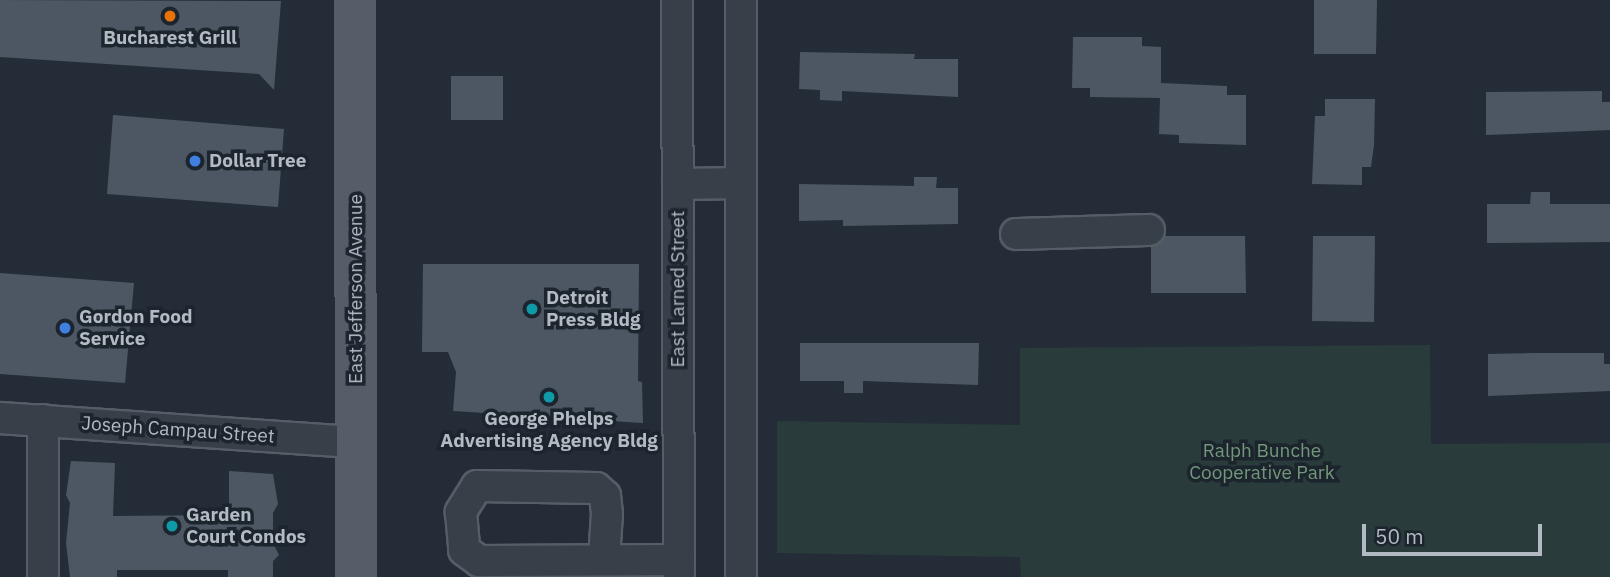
<!DOCTYPE html>
<style>
body{margin:0}
#map{position:relative;width:1610px;height:577px;overflow:hidden;background:#242d37;font-family:"IBM Plex Sans",sans-serif}
div>[style]{position:absolute}
[style*='--x']{left:calc(var(--x)*1px);top:calc(var(--y)*1px);width:calc(var(--w)*1px);rotate:calc(var(--a)*1deg)}
.green>*{inset:0;background:#293b3a}
.building>*{inset:0;background:#4c5763}
.roads{filter:drop-shadow(2px 0 #555d66) drop-shadow(-2px 0 #555d66) drop-shadow(0 2px #555d66) drop-shadow(0 -2px #555d66)}
.minor>*{height:30px;margin:-15px;padding:0 15px;transform-origin:15px;border-radius:15px;background:#373f48}
.major>*{height:38px;margin:-19px;padding:0 19px;transform-origin:19px;border-radius:19px;background:#555e68}
.dots>*{width:19px;height:19px;translate:-50% -50%;box-sizing:border-box;border:4px solid #1c242d;border-radius:50%}
span{translate:-50% -50%;white-space:nowrap;text-align:center;line-height:1.15;-webkit-text-stroke:7px #1c242d;paint-order:stroke}
.poi-label{font-size:19px;color:#b2bac4;font-weight:700}
.left{translate:0 -50%;text-align:left}
.street-label{font-size:19px;color:#b2bac4}
.park-label{font-size:19px;color:#73977a}
.scale{position:absolute;left:1362px;top:524px;width:180px;height:32px;box-sizing:border-box;border:4px solid #b2bac4;border-top:0;padding-left:9px;font-size:21px;line-height:24px;white-space:nowrap;color:#b2bac4;-webkit-text-stroke:5px #1c242d;paint-order:stroke}
</style>
<div id="map">
<div class="green">
<div style="clip-path:polygon(1430px 345px,1431px 444px,1610px 443px,1610px 577px,1021px 577px,1020px 557px,777px 553px,777px 421px,1020px 425px,1020px 348px)"></div>
</div>
<div class="building">
<div style="clip-path:polygon(0 0,281px 1px,274px 90px,259px 74px,0 57px)"></div>
<div style="clip-path:polygon(1314px 0,1377px 0,1376px 54px,1314px 54px)"></div>
<div style="clip-path:polygon(1073px 37px,1142px 37px,1142px 46px,1161px 47px,1161px 83px,1227px 86px,1227px 95px,1246px 95px,1246px 145px,1179px 143px,1179px 135px,1159px 134px,1160px 98px,1090px 97px,1090px 88px,1072px 88px)"></div>
<div style="clip-path:polygon(800px 52px,915px 54px,914px 59px,958px 59px,958px 97px,842px 91px,842px 101px,820px 100px,820px 90px,799px 89px)"></div>
<div style="clip-path:polygon(451px 76px,503px 76px,503px 120px,451px 120px)"></div>
<div style="clip-path:polygon(1602px 91px,1602px 102px,1610px 102px,1610px 130px,1486px 135px,1486px 92px)"></div>
<div style="clip-path:polygon(1325px 99px,1375px 99px,1374px 145px,1371px 167px,1362px 167px,1362px 185px,1312px 184px,1315px 116px,1325px 116px)"></div>
<div style="clip-path:polygon(113px 115px,284px 129px,278px 207px,107px 194px)"></div>
<div style="clip-path:polygon(914px 177px,937px 177px,936px 188px,958px 188px,958px 224px,843px 226px,843px 220px,799px 221px,799px 184px,914px 186px)"></div>
<div style="clip-path:polygon(1531px 192px,1550px 192px,1550px 204px,1610px 204px,1610px 242px,1487px 243px,1487px 204px,1530px 204px)"></div>
<div style="clip-path:polygon(1165px 236px,1245px 236px,1246px 293px,1151px 293px,1151px 247px)"></div>
<div style="clip-path:polygon(1313px 236px,1375px 236px,1374px 322px,1312px 321px)"></div>
<div style="clip-path:polygon(423px 264px,639px 264px,638px 381px,642px 382px,643px 423px,453px 411px,456px 372px,448px 352px,422px 352px)"></div>
<div style="clip-path:polygon(0 273px,134px 283px,125px 383px,0 374px)"></div>
<div style="clip-path:polygon(800px 343px,979px 343px,978px 385px,863px 381px,863px 393px,844px 393px,844px 381px,800px 381px)"></div>
<div style="clip-path:polygon(1533px 353px,1604px 353px,1604px 364px,1610px 364px,1610px 391px,1488px 396px,1488px 354px)"></div>
<div style="clip-path:polygon(71px 461px,115px 463px,113px 516px,229px 515px,229px 471px,273px 474px,278px 504px,273px 513px,273px 543px,279px 555px,273px 561px,273px 577px,228px 577px,228px 570px,117px 570px,117px 577px,70px 577px,66px 543px,70px 503px,66px 495px)"></div>
</div>
<div class="roads">
<div class="minor">
<div style="--x:677;--y:0;--w:577;--a:89.8"></div>
<div style="--x:741;--y:0;--w:577;--a:90"></div>
<div style="--x:678;--y:184;--w:62;--a:-0.9"></div>
<div style="--x:1016;--y:234;--w:133;--a:-1.7"></div>
<div style="--x:0;--y:418;--w:357;--a:3.9"></div>
<div style="--x:604;--y:559;--w:45;--a:-86.2"></div>
<div style="--x:607;--y:514;--w:18;--a:-96"></div>
<div style="--x:605;--y:496;--w:12;--a:-138"></div>
<div style="--x:596;--y:488;--w:119;--a:-179"></div>
<div style="--x:477;--y:486;--w:31;--a:122"></div>
<div style="--x:461;--y:512;--w:38;--a:85"></div>
<div style="--x:464;--y:550;--w:19;--a:36"></div>
<div style="--x:479;--y:561;--w:200;--a:-0.3"></div>
<div style="--x:43;--y:577;--w:157;--a:-90"></div>
</div>
<div class="major">
<div style="--x:355;--y:0;--w:577;--a:89.9"></div>
</div>
</div>
<div class="dots">
<div style="left:170px;top:16px;background:#e8710a"></div>
<div style="left:195px;top:161px;background:#3f7fe0"></div>
<div style="left:532px;top:309px;background:#0f9aa8"></div>
<div style="left:65px;top:328px;background:#3f7fe0"></div>
<div style="left:549px;top:397px;background:#0f9aa8"></div>
<div style="left:172px;top:526px;background:#0f9aa8"></div>
</div>
<div class="poi-label">
<span style="left:170px;top:38px">Bucharest Grill</span>
<span class="left" style="left:209px;top:161px">Dollar Tree</span>
<span class="left" style="left:546px;top:309px">Detroit<br>Press Bldg</span>
<span class="left" style="left:79px;top:328px">Gordon Food<br>Service</span>
<span style="left:549px;top:430px">George Phelps<br>Advertising Agency Bldg</span>
<span class="left" style="left:186px;top:526px">Garden<br>Court Condos</span>
</div>
<div class="street-label">
<span style="left:356px;top:289px;rotate:-90deg">East Jefferson Avenue</span>
<span style="left:678px;top:289px;rotate:-90deg">East Larned Street</span>
<span style="left:178px;top:430px;rotate:4deg">Joseph Campau Street</span>
</div>
<div class="park-label">
<span style="left:1262px;top:462px">Ralph Bunche<br>Cooperative Park</span>
</div>
<div class="scale">50 m</div>
</div>
